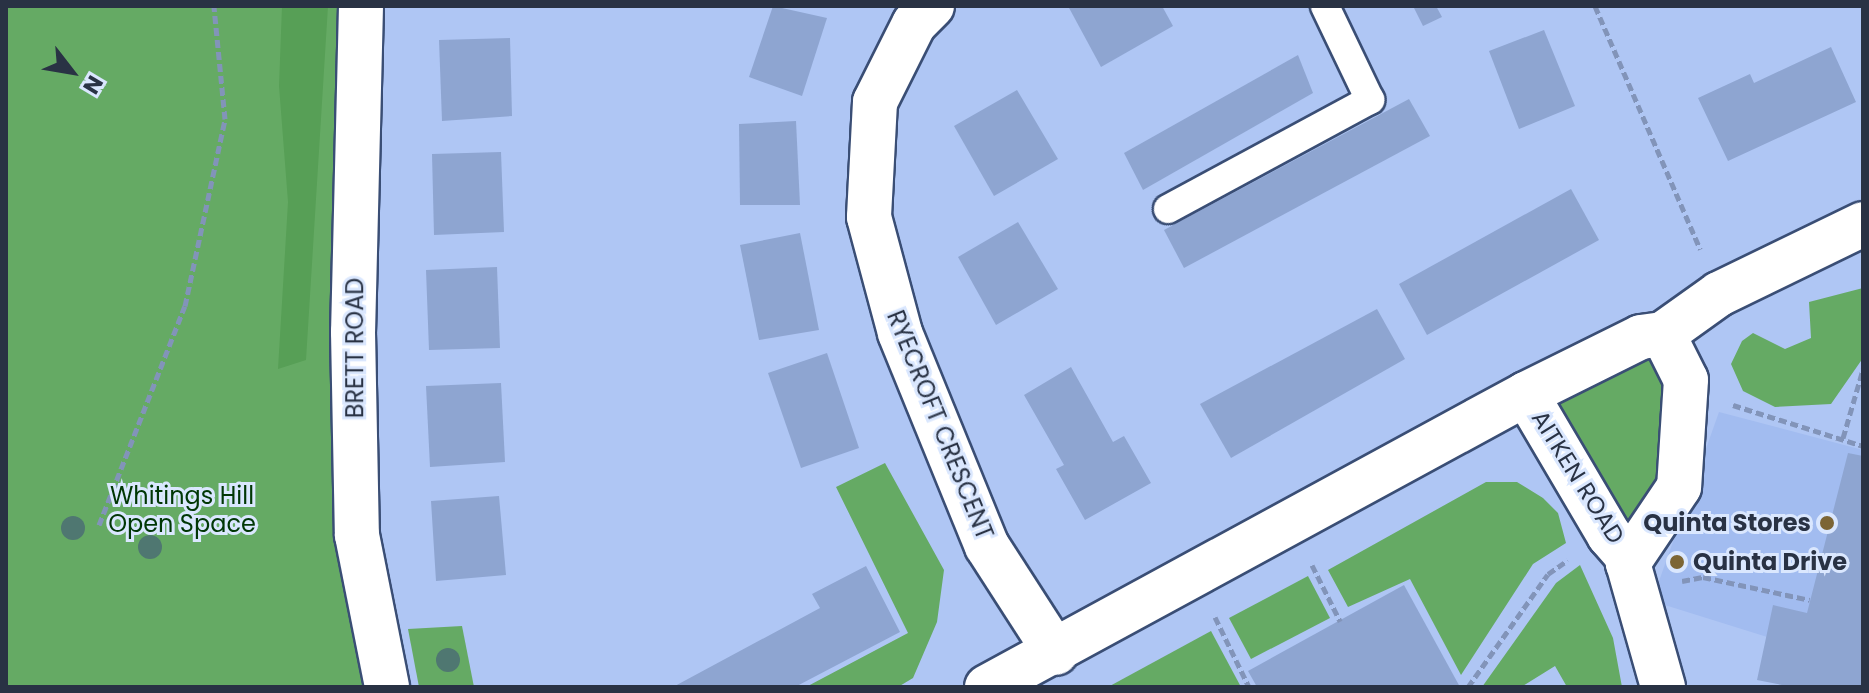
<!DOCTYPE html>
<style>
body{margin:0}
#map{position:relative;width:1869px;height:693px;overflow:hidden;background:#afc6f4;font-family:Poppins,sans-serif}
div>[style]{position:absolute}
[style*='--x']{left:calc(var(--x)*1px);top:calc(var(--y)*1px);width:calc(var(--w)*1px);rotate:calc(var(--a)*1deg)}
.built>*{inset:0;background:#a2bcf0}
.green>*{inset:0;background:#65aa64}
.forest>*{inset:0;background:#579f56}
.building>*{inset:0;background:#8ea5d1}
.path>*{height:5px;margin-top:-2.5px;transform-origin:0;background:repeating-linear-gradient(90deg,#8294b9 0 8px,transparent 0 12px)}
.roads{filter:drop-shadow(2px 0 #3a4e75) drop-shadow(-2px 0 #3a4e75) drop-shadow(0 2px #3a4e75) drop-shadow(0 -2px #3a4e75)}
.service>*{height:28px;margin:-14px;padding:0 14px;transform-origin:14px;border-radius:14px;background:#fff}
.minor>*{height:44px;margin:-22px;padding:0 22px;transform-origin:22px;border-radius:22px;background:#fff}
.tertiary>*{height:44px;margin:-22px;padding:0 22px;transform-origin:22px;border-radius:22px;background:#fff}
.trees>*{width:24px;height:24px;margin:-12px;border-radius:50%;background:#4f7771}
.dots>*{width:22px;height:22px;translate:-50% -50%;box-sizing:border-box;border:4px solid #dae7fe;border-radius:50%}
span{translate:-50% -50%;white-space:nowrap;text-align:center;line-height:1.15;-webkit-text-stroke:6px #dae7fe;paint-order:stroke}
.street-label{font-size:24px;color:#293244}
.park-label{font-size:24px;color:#013705}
.poi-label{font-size:24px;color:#293244;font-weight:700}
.right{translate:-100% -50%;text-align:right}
.left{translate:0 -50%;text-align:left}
.frame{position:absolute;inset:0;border:8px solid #293244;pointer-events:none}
.north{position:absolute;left:32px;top:32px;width:80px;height:80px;-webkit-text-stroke:6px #dae7fe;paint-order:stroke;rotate:121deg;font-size:22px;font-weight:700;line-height:32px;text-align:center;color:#293244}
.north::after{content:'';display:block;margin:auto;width:28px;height:36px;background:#293244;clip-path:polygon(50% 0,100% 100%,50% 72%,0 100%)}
</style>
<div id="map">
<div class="built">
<div style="clip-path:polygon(1719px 412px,1863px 450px,1863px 667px,1652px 601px)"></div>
</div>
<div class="green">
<div style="clip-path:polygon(6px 6px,361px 6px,353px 332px,387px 687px,6px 687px)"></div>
<div style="clip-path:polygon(1863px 288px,1863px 358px,1831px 404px,1775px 407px,1743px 391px,1731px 364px,1742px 341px,1753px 333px,1785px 349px,1811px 338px,1809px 302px)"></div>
<div style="clip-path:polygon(1663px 334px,1679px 487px,1630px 559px,1532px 404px)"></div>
<div style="clip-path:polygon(885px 463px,944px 570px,937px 622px,913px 678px,898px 687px,806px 687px,908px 633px,836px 487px)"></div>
<div style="clip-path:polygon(1486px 482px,1517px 482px,1543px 498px,1558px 513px,1566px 543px,1533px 564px,1461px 675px,1410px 579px,1348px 607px,1328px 570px)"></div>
<div style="clip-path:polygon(1580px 565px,1613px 638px,1622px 687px,1567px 687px,1555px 666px,1521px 687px,1482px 687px,1556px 583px)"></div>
<div style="clip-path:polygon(1308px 576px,1330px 618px,1251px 659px,1229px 618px)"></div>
<div style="clip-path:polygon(462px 626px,474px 687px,419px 687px,408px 629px)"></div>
<div style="clip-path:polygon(1211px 631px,1241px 687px,1108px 687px)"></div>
</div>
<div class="forest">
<div style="clip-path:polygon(282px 6px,328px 6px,306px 360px,278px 369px,288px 202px,279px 86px)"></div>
</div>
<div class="building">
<div style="clip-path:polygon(773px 6px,827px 18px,802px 96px,749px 77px)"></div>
<div style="clip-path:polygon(1068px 6px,1162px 6px,1173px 26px,1101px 67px)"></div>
<div style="clip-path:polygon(1413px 6px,1436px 6px,1442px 17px,1423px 26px)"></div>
<div style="clip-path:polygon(1544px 30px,1575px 106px,1519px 129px,1489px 51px)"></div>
<div style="clip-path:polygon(510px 38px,512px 116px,442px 121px,439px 40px)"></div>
<div style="clip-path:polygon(1831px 47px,1856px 102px,1728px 161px,1698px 98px,1750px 74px,1754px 83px)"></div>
<div style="clip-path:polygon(1298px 55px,1313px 93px,1143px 190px,1124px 153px)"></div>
<div style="clip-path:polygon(1017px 90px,1058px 159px,994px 196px,954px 126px)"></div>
<div style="clip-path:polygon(1409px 99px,1430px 136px,1184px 268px,1164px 230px)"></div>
<div style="clip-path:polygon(796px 121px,800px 205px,740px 205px,739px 124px)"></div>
<div style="clip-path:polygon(501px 152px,504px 232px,434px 235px,432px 154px)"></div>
<div style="clip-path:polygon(1571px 189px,1599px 240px,1427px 335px,1399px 284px)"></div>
<div style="clip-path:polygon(1018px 222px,1058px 289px,996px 325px,958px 257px)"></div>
<div style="clip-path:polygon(800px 233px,819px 330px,759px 340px,740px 245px)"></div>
<div style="clip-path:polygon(497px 267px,500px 348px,429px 350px,426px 270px)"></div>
<div style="clip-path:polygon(1377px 309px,1405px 359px,1231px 458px,1200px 404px)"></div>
<div style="clip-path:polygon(827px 353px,859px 448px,801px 468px,768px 373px)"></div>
<div style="clip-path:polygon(1071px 367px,1113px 442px,1124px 436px,1151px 483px,1085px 520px,1056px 469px,1064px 465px,1024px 395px)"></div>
<div style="clip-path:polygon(501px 383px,505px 462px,430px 467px,426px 386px)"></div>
<div style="clip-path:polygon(1848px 453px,1863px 456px,1863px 687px,1792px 687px,1757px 680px,1773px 605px,1807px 613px)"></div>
<div style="clip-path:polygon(499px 496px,506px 575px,436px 581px,431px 501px)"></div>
<div style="clip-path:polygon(866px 566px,900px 632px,795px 687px,673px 687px,820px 608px,812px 594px)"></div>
<div style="clip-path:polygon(1404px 585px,1460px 687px,1257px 687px,1248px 671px)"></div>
</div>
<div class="path">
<div style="--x:1595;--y:6;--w:265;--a:66.6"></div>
<div style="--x:1733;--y:405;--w:136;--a:17.5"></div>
<div style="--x:1843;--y:438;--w:72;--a:-73.8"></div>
<div style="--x:99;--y:525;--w:235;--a:-68.6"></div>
<div style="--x:185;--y:306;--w:191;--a:-77.9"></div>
<div style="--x:225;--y:119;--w:114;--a:-95.6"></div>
<div style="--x:1312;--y:565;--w:63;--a:63.4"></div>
<div style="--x:1682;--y:581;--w:21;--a:-11"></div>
<div style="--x:1703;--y:577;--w:109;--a:12.1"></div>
<div style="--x:1215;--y:617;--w:78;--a:64.1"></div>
<div style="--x:1468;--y:687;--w:138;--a:-54.7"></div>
<div style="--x:1548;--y:574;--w:24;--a:-35"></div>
</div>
<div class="roads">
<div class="service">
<div style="--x:1168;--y:209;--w:230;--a:-28.4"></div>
<div style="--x:1370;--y:100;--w:104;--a:-115.6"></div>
</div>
<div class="minor">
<div style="--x:361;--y:6;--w:326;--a:91.4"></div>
<div style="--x:353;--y:332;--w:203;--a:88.9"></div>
<div style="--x:357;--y:535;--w:155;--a:78.8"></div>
<div style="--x:932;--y:6;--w:25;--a:135"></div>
<div style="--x:914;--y:24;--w:87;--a:116.6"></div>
<div style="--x:875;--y:102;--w:115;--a:93"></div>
<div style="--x:869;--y:217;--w:120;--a:75"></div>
<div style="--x:900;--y:333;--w:230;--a:67.8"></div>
<div style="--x:987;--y:546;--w:127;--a:57.2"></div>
<div style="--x:1663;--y:334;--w:51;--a:63.4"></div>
<div style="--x:1686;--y:380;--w:107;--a:93.7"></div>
<div style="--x:1679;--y:487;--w:92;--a:123.9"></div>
<div style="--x:1628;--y:563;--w:129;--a:74.2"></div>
<div style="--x:1526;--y:394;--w:164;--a:59.5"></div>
<div style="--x:1609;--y:535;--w:32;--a:49"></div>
</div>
<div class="tertiary">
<div style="--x:987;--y:687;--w:613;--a:-28.53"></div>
<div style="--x:1526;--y:394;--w:128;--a:-26.4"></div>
<div style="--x:1641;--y:337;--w:22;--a:-8"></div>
<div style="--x:1663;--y:334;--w:69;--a:-35.5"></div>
<div style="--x:1719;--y:294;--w:160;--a:-25.9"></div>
</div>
</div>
<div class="trees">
<div style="left:73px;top:528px"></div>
<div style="left:150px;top:547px"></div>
<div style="left:448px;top:660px"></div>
</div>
<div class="dots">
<div style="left:1827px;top:523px;background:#7c6535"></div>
<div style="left:1677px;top:562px;background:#7c6535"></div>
</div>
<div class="street-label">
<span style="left:355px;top:348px;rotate:-90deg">BRETT ROAD</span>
<span style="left:940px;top:425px;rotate:68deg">RYECROFT CRESCENT</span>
<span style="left:1578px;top:477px;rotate:58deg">AITKEN ROAD</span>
</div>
<div class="park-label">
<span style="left:182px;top:510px">Whitings Hill<br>Open Space</span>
</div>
<div class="poi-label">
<span class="right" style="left:1811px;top:523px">Quinta Stores</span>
<span class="left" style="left:1693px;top:562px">Quinta Drive</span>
</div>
<div class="frame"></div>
<div class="north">N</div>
</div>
